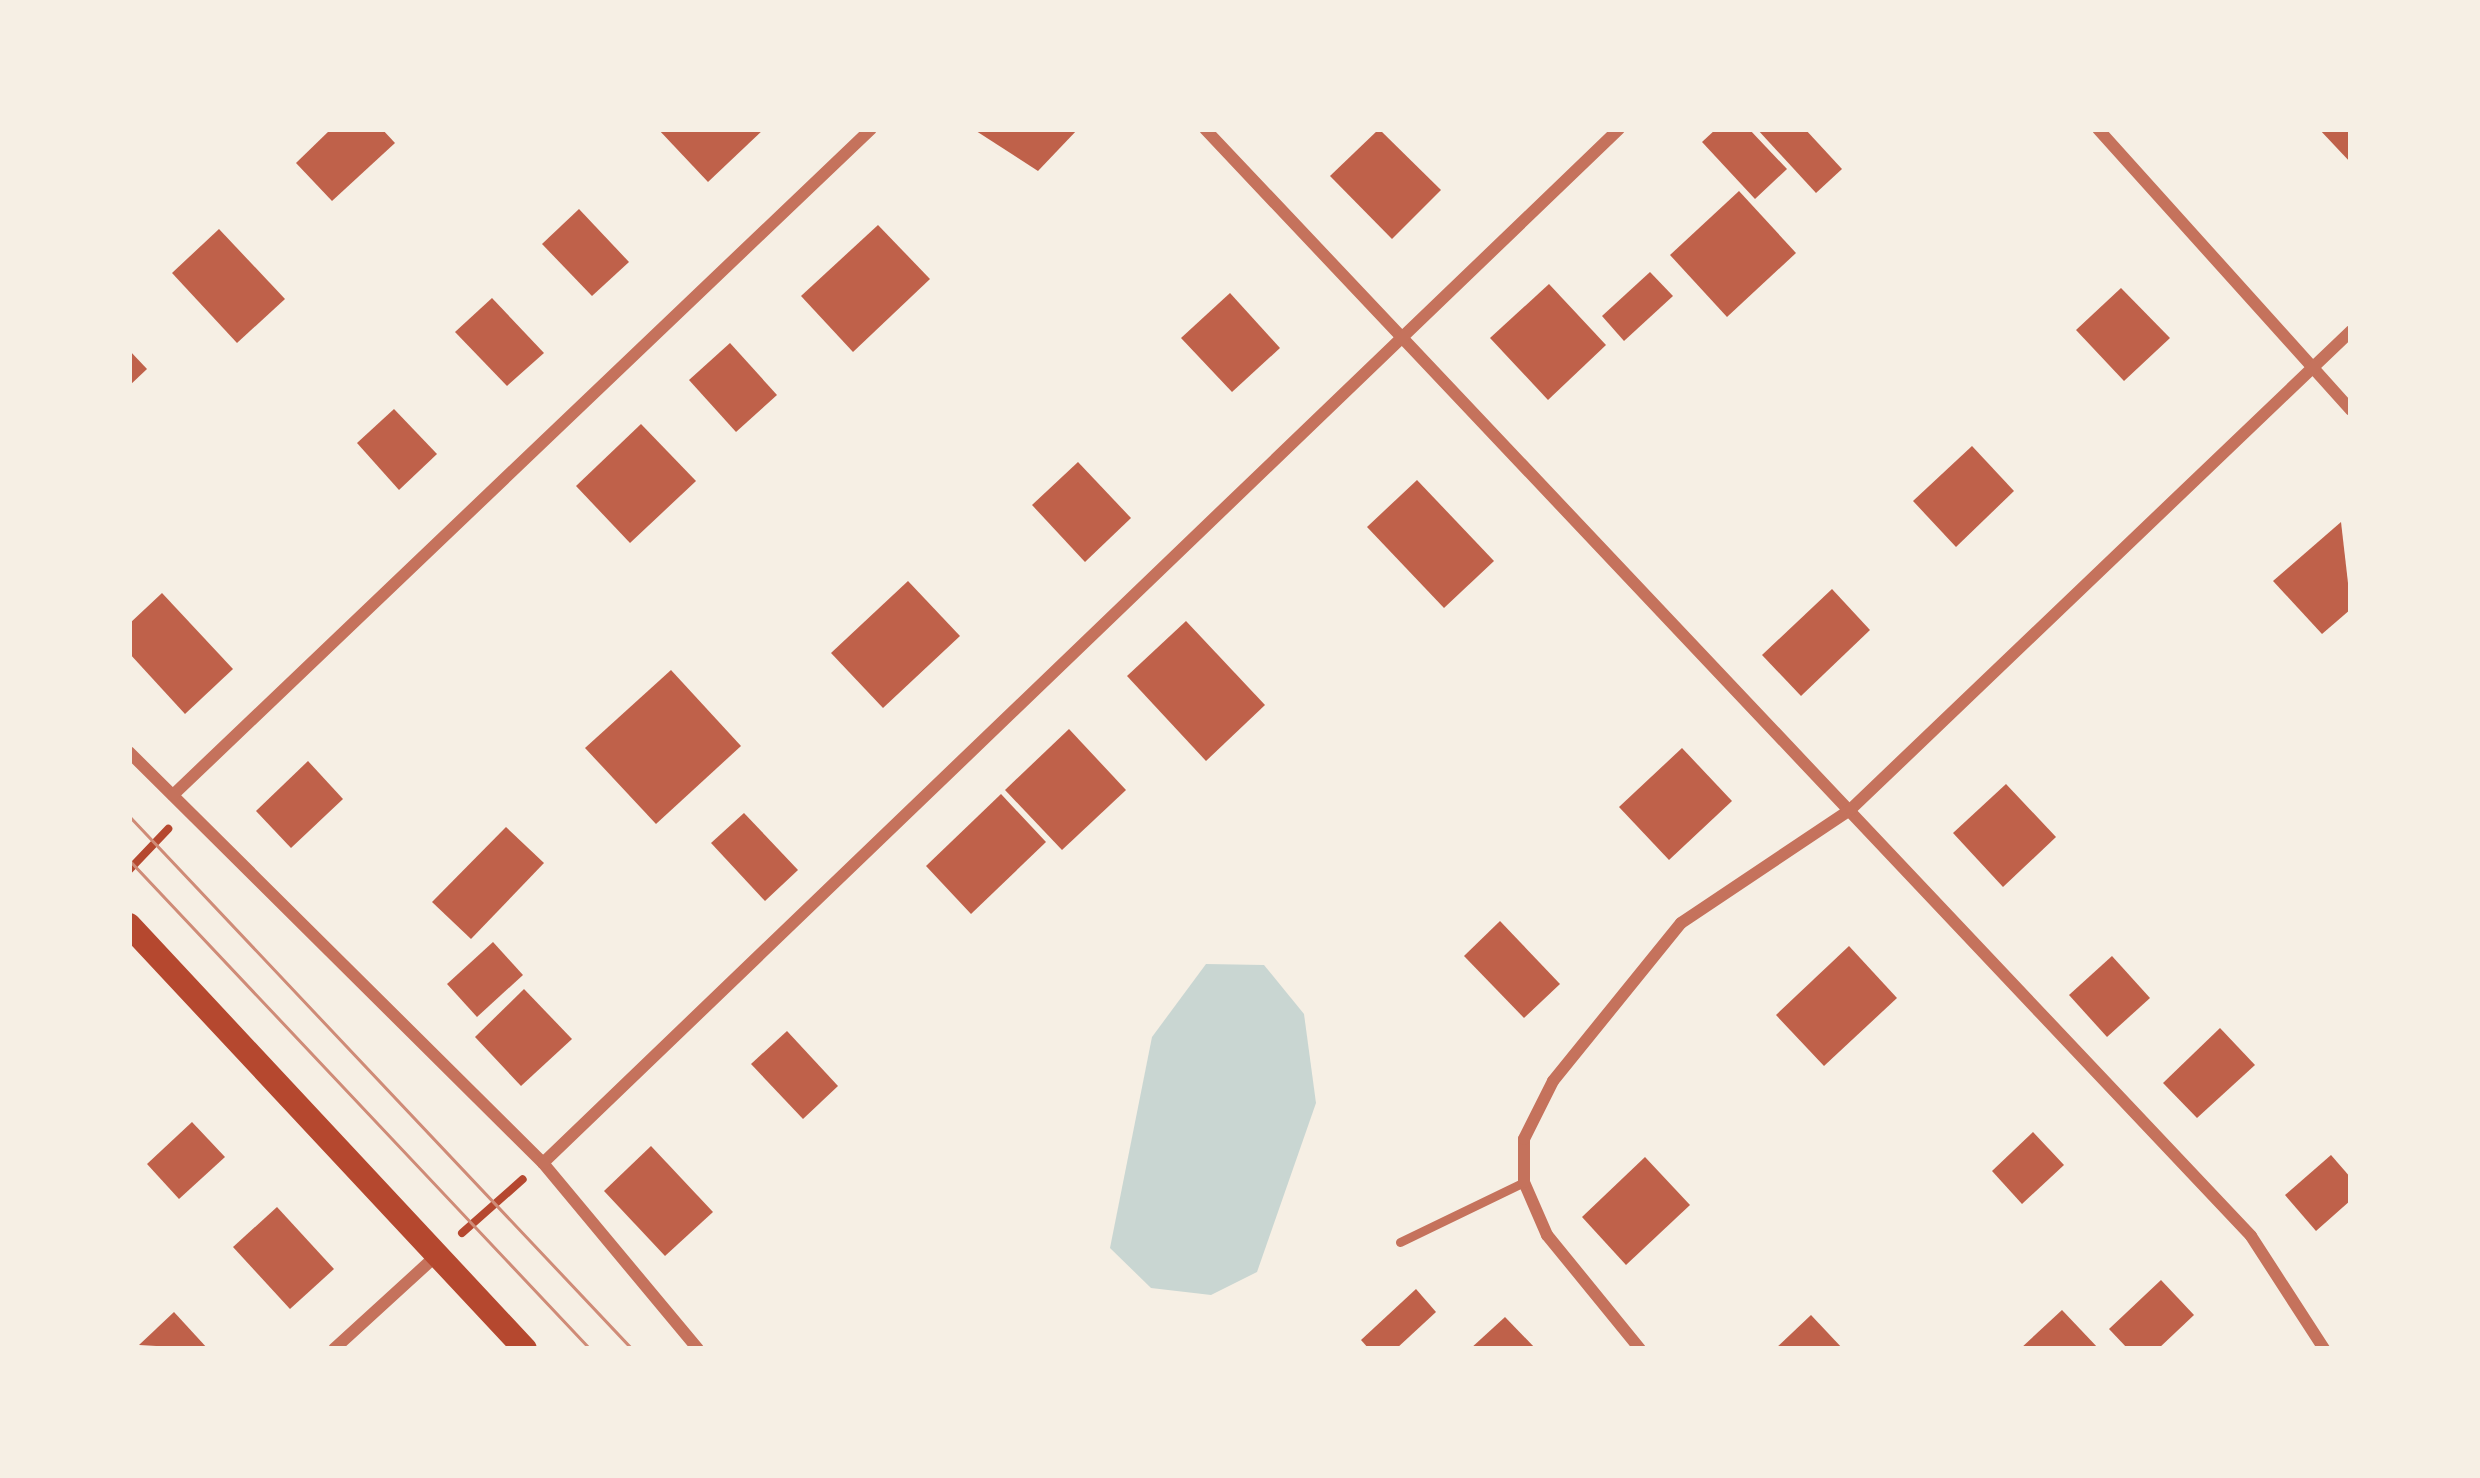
<!DOCTYPE html>
<style>
body{margin:0}
#map{position:relative;width:2480px;height:1478px;overflow:hidden;background:#f6efe4;font-family:"Nunito Sans",sans-serif}
div>[style]{position:absolute}
[style*='--x']{left:calc(var(--x)*1px);top:calc(var(--y)*1px);width:calc(var(--w)*1px);rotate:calc(var(--a)*1deg)}
.water>*{inset:0;background:#c9d6d2}
.building>*{inset:0;background:#bf614a}
.path>*{height:8px;margin:-4px;padding:0 4px;transform-origin:4px;border-radius:4px;background:#b5482f}
.service>*{height:9px;margin:-4.5px;padding:0 4.5px;transform-origin:4.5px;border-radius:4.5px;background:#c5725c}
.minor>*{height:12px;margin:-6px;padding:0 6px;transform-origin:6px;border-radius:6px;background:#c5725c}
.secondary>*{height:24px;margin:-12px;padding:0 12px;transform-origin:12px;border-radius:12px;background:#b5482f}
.tram>*{height:3px;margin:-1.5px;padding:0 1.5px;transform-origin:1.5px;border-radius:1.5px;background:#cf8b77}
span{translate:-50% -50%;white-space:nowrap;text-align:center;line-height:1.15;-webkit-text-stroke:12px #f6efe4;paint-order:stroke}
.frame{position:absolute;inset:0;border:132px solid #f6efe4;pointer-events:none}
</style>
<div id="map">
<div class="water">
<div style="clip-path:polygon(1206px 964px,1264px 965px,1304px 1014px,1316px 1103px,1257px 1272px,1211px 1295px,1151px 1288px,1110px 1248px,1152px 1037px)"></div>
</div>
<div class="building">
<div style="clip-path:polygon(331px 129px,382px 129px,395px 143px,332px 201px,296px 163px)"></div>
<div style="clip-path:polygon(658px 129px,764px 129px,708px 182px)"></div>
<div style="clip-path:polygon(973px 129px,1078px 129px,1038px 171px)"></div>
<div style="clip-path:polygon(1379px 129px,1441px 190px,1392px 239px,1330px 176px)"></div>
<div style="clip-path:polygon(1716px 129px,1749px 129px,1787px 169px,1755px 199px,1702px 142px)"></div>
<div style="clip-path:polygon(1757px 129px,1805px 129px,1842px 169px,1816px 193px)"></div>
<div style="clip-path:polygon(2319px 129px,2351px 129px,2351px 163px)"></div>
<div style="clip-path:polygon(1739px 191px,1796px 253px,1727px 317px,1670px 255px)"></div>
<div style="clip-path:polygon(579px 209px,629px 262px,592px 296px,542px 244px)"></div>
<div style="clip-path:polygon(878px 225px,930px 279px,853px 352px,801px 296px)"></div>
<div style="clip-path:polygon(219px 229px,285px 299px,237px 343px,172px 273px)"></div>
<div style="clip-path:polygon(1650px 272px,1673px 296px,1624px 341px,1602px 316px)"></div>
<div style="clip-path:polygon(1549px 284px,1606px 345px,1548px 400px,1490px 338px)"></div>
<div style="clip-path:polygon(2121px 288px,2170px 338px,2124px 381px,2076px 330px)"></div>
<div style="clip-path:polygon(1230px 293px,1280px 348px,1232px 392px,1181px 338px)"></div>
<div style="clip-path:polygon(492px 298px,544px 353px,507px 386px,455px 332px)"></div>
<div style="clip-path:polygon(730px 343px,777px 395px,736px 432px,689px 380px)"></div>
<div style="clip-path:polygon(129px 350px,147px 369px,129px 386px)"></div>
<div style="clip-path:polygon(394px 409px,437px 454px,399px 490px,357px 443px)"></div>
<div style="clip-path:polygon(641px 424px,696px 481px,630px 543px,576px 486px)"></div>
<div style="clip-path:polygon(1972px 446px,2014px 491px,1956px 547px,1913px 501px)"></div>
<div style="clip-path:polygon(1078px 462px,1131px 518px,1085px 562px,1032px 505px)"></div>
<div style="clip-path:polygon(1417px 480px,1494px 561px,1444px 608px,1367px 527px)"></div>
<div style="clip-path:polygon(2341px 522px,2351px 609px,2322px 634px,2273px 581px)"></div>
<div style="clip-path:polygon(908px 581px,960px 636px,883px 708px,831px 653px)"></div>
<div style="clip-path:polygon(1832px 589px,1870px 630px,1801px 696px,1762px 655px)"></div>
<div style="clip-path:polygon(162px 593px,233px 669px,185px 714px,129px 653px,129px 624px)"></div>
<div style="clip-path:polygon(1186px 621px,1265px 705px,1206px 761px,1127px 676px)"></div>
<div style="clip-path:polygon(671px 670px,741px 746px,656px 824px,585px 748px)"></div>
<div style="clip-path:polygon(1069px 729px,1126px 790px,1062px 850px,1005px 790px)"></div>
<div style="clip-path:polygon(1682px 748px,1732px 801px,1669px 860px,1619px 807px)"></div>
<div style="clip-path:polygon(308px 761px,343px 799px,291px 848px,256px 811px)"></div>
<div style="clip-path:polygon(2006px 784px,2056px 837px,2003px 887px,1953px 833px)"></div>
<div style="clip-path:polygon(1001px 794px,1046px 842px,971px 914px,926px 866px)"></div>
<div style="clip-path:polygon(744px 813px,798px 870px,765px 901px,711px 843px)"></div>
<div style="clip-path:polygon(506px 827px,544px 863px,471px 939px,432px 902px)"></div>
<div style="clip-path:polygon(1500px 921px,1560px 984px,1524px 1018px,1464px 956px)"></div>
<div style="clip-path:polygon(493px 942px,523px 975px,477px 1017px,447px 984px)"></div>
<div style="clip-path:polygon(1849px 946px,1897px 998px,1824px 1066px,1776px 1015px)"></div>
<div style="clip-path:polygon(2112px 956px,2150px 998px,2107px 1037px,2069px 995px)"></div>
<div style="clip-path:polygon(524px 989px,572px 1039px,521px 1086px,475px 1037px)"></div>
<div style="clip-path:polygon(2220px 1028px,2255px 1065px,2197px 1118px,2163px 1083px)"></div>
<div style="clip-path:polygon(787px 1031px,838px 1086px,803px 1119px,751px 1064px)"></div>
<div style="clip-path:polygon(192px 1122px,225px 1157px,179px 1199px,147px 1164px)"></div>
<div style="clip-path:polygon(2033px 1132px,2064px 1165px,2022px 1204px,1992px 1171px)"></div>
<div style="clip-path:polygon(651px 1146px,713px 1212px,665px 1256px,604px 1191px)"></div>
<div style="clip-path:polygon(2331px 1155px,2351px 1178px,2351px 1200px,2316px 1231px,2285px 1195px)"></div>
<div style="clip-path:polygon(1645px 1157px,1690px 1205px,1626px 1265px,1582px 1217px)"></div>
<div style="clip-path:polygon(277px 1207px,334px 1269px,290px 1309px,233px 1247px)"></div>
<div style="clip-path:polygon(2161px 1280px,2194px 1315px,2158px 1349px,2128px 1349px,2109px 1329px)"></div>
<div style="clip-path:polygon(1416px 1289px,1436px 1312px,1396px 1349px,1369px 1349px,1361px 1340px)"></div>
<div style="clip-path:polygon(2062px 1310px,2099px 1349px,2020px 1349px)"></div>
<div style="clip-path:polygon(174px 1312px,208px 1349px,139px 1345px)"></div>
<div style="clip-path:polygon(1811px 1315px,1843px 1349px,1775px 1349px)"></div>
<div style="clip-path:polygon(1505px 1317px,1536px 1349px,1470px 1349px)"></div>
</div>
<div class="path">
<div style="--x:129;--y:870;--w:57;--a:-46.4"></div>
<div style="--x:462;--y:1233;--w:81;--a:-41.5"></div>
</div>
<div class="service">
<div style="--x:1400;--y:1242;--w:138;--a:-25.8"></div>
</div>
<div class="minor">
<div style="--x:1205;--y:129;--w:1523;--a:46.62"></div>
<div style="--x:2251;--y:1236;--w:135;--a:57.1"></div>
<div style="--x:2098;--y:129;--w:378;--a:48"></div>
<div style="--x:129;--y:752;--w:583;--a:44.79"></div>
<div style="--x:543;--y:1163;--w:242;--a:50.2"></div>
<div style="--x:173;--y:795;--w:965;--a:-43.66"></div>
<div style="--x:543;--y:1163;--w:1492;--a:-43.86"></div>
<div style="--x:334;--y:1349;--w:139;--a:-42.4"></div>
<div style="--x:1640;--y:1349;--w:147;--a:-129.2"></div>
<div style="--x:1547;--y:1235;--w:58;--a:-113.5"></div>
<div style="--x:1524;--y:1182;--w:43;--a:-90"></div>
<div style="--x:1524;--y:1139;--w:65;--a:-63.4"></div>
<div style="--x:1553;--y:1081;--w:203;--a:-51"></div>
<div style="--x:1681;--y:923;--w:205;--a:-33.8"></div>
<div style="--x:1851;--y:809;--w:692;--a:-43.71"></div>
</div>
<div class="secondary">
<div style="--x:129;--y:925;--w:580;--a:46.96"></div>
</div>
<div class="tram">
<div style="--x:129;--y:816;--w:733;--a:46.66"></div>
<div style="--x:129;--y:860;--w:672;--a:46.69"></div>
</div>
<div class="frame"></div>
</div>
